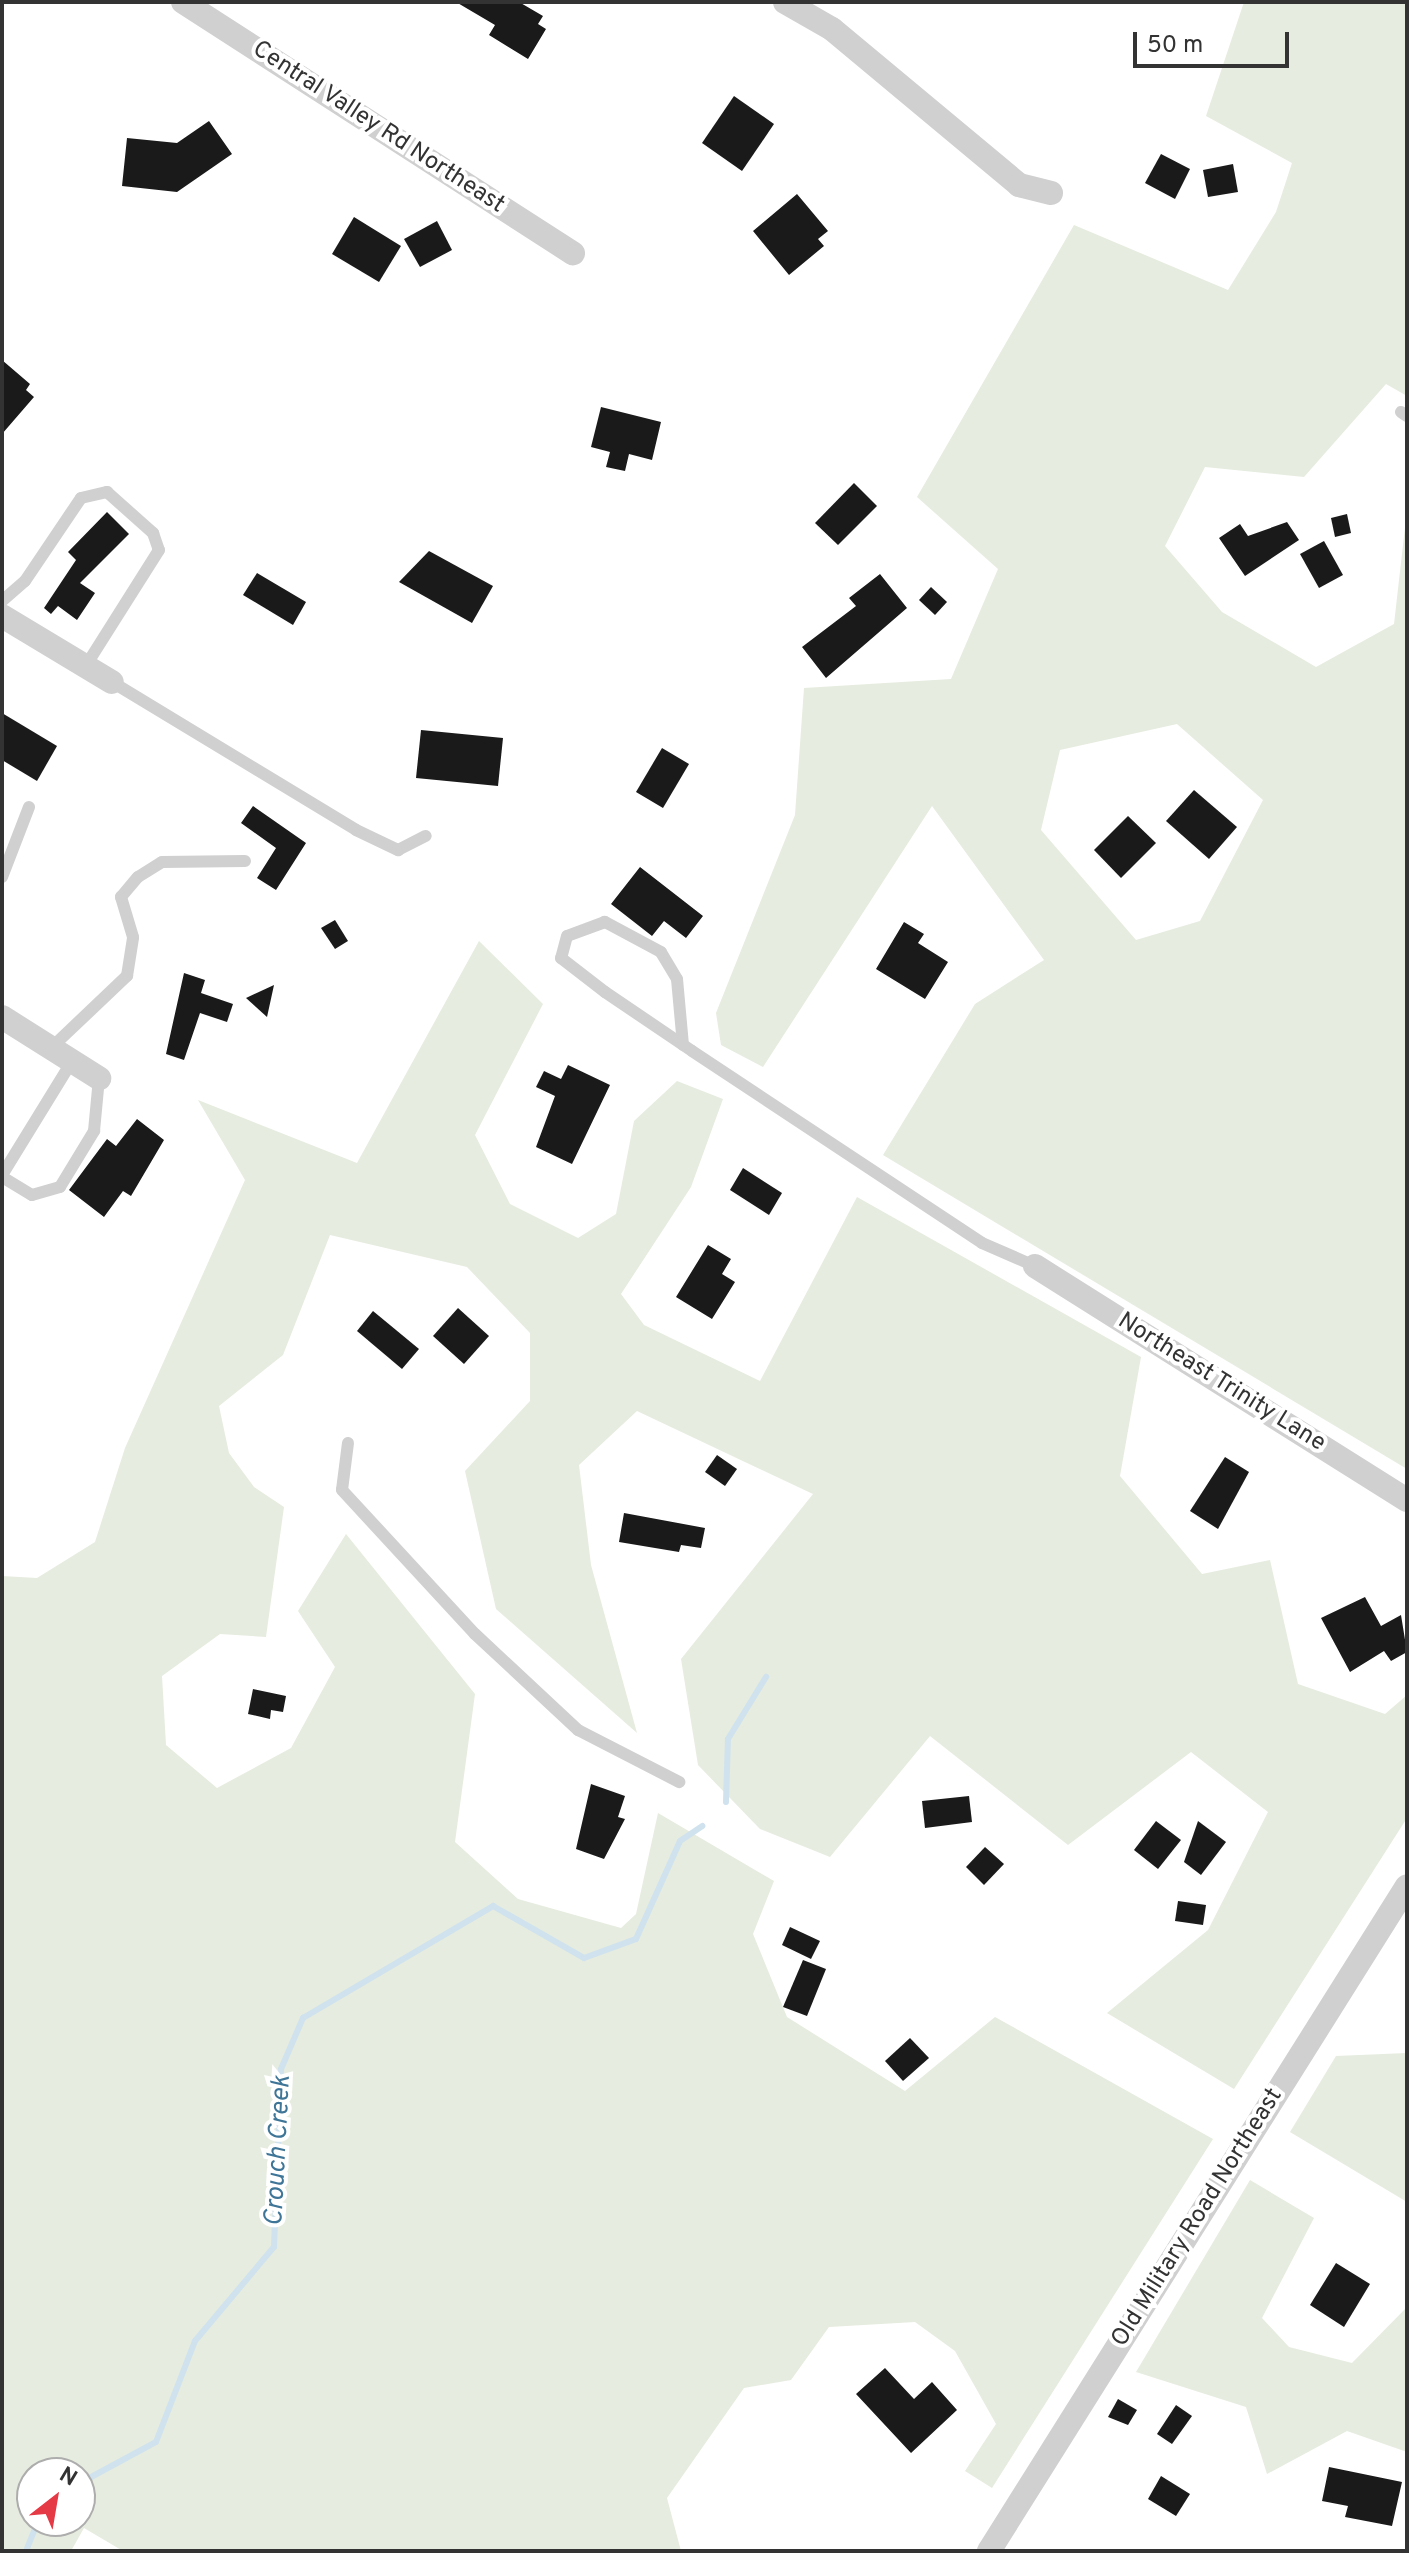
<!DOCTYPE html>
<style>
body{margin:0}
#map{position:relative;width:1409px;height:2553px;overflow:hidden;background:#fff;font-family:Overpass,sans-serif}
div>[style]{position:absolute}
[style*='--x']{left:calc(var(--x)*1px);top:calc(var(--y)*1px);width:calc(var(--w)*1px);rotate:calc(var(--a)*1deg)}
.green>*{inset:0;background:#e6ecdf}
.stream>*{height:6px;margin:-3px;padding:0 3px;transform-origin:3px;border-radius:3px;background:#cfe2ee}
.building>*{inset:0;background:#1a1a1a}
.lane>*{height:12px;margin:-6px;padding:0 6px;transform-origin:6px;border-radius:6px;background:#d0d0d0}
.street>*{height:24px;margin:-12px;padding:0 12px;transform-origin:12px;border-radius:12px;background:#d0d0d0}
span{translate:-50% -50%;white-space:nowrap;text-align:center;line-height:1.15;-webkit-text-stroke:8px #fff;paint-order:stroke}
.street-label{font-size:24px;color:#333}
.water-label{font-size:26px;color:#3f7597;font-style:italic}
.frame{position:absolute;inset:0;border:4px solid #333;pointer-events:none}
.north{position:absolute;left:16px;top:2457px;width:80px;height:80px;box-sizing:border-box;background:#fff;border:2px solid #adadad;border-radius:50%;rotate:31deg;font-size:22px;font-weight:700;line-height:32px;text-align:center;color:#333}
.north::after{content:'';display:block;margin:auto;width:28px;height:36px;background:#e63946;clip-path:polygon(50% 0,100% 100%,50% 72%,0 100%)}
.scale{position:absolute;left:1133px;top:32px;width:156px;height:36px;box-sizing:border-box;border:4px solid #333;border-top:0;padding-left:10px;font-size:24px;line-height:28px;white-space:nowrap;color:#333;-webkit-text-stroke:6px #fff;paint-order:stroke}
</style>
<div id="map">
<div class="green">
<div style="clip-path:polygon(evenodd,1244px 2px,1407px 2px,1407px 396px,1386px 384px,1304px 477px,1205px 467px,1165px 546px,1222px 612px,1316px 667px,1394px 624px,1407px 510px,1407px 1469px,883px 1155px,975px 1004px,1044px 960px,932px 806px,763px 1067px,721px 1045px,716px 1013px,795px 815px,804px 688px,951px 679px,998px 569px,917px 497px,1074px 225px,1228px 290px,1276px 212px,1292px 163px,1206px 116px,1244px 2px,1177px 724px,1263px 800px,1200px 921px,1136px 940px,1041px 830px,1060px 750px,1177px 724px)"></div>
<div style="clip-path:polygon(evenodd,479px 941px,543px 1004px,475px 1135px,510px 1204px,578px 1238px,616px 1214px,634px 1121px,677px 1081px,723px 1099px,691px 1187px,621px 1294px,644px 1325px,760px 1381px,857px 1197px,1141px 1357px,1120px 1476px,1202px 1574px,1270px 1560px,1298px 1684px,1385px 1714px,1407px 1695px,1407px 1818px,1234px 2089px,1107px 2013px,1208px 1930px,1268px 1812px,1191px 1752px,1068px 1845px,930px 1736px,830px 1857px,760px 1829px,698px 1765px,681px 1659px,813px 1494px,637px 1411px,579px 1465px,591px 1565px,637px 1733px,496px 1609px,465px 1471px,530px 1401px,530px 1333px,467px 1267px,330px 1235px,283px 1355px,219px 1406px,229px 1453px,254px 1487px,284px 1507px,266px 1637px,220px 1634px,162px 1676px,166px 1745px,217px 1788px,291px 1748px,335px 1667px,298px 1611px,346px 1534px,475px 1694px,455px 1842px,518px 1899px,621px 1928px,636px 1914px,658px 1813px,774px 1881px,753px 1934px,787px 2017px,905px 2091px,995px 2017px,1213px 2139px,992px 2488px,965px 2471px,996px 2424px,955px 2351px,915px 2322px,829px 2327px,791px 2380px,744px 2388px,667px 2498px,681px 2551px,123px 2551px,84px 2528px,71px 2551px,2px 2551px,2px 1576px,37px 1578px,95px 1542px,125px 1448px,245px 1180px,198px 1100px,357px 1163px,479px 941px,80px 2473px,80px 2521px,32px 2521px,32px 2473px,80px 2473px)"></div>
<div style="clip-path:polygon(1407px 2053px,1407px 2202px,1290px 2132px,1336px 2056px)"></div>
<div style="clip-path:polygon(1250px 2180px,1314px 2218px,1262px 2318px,1289px 2347px,1352px 2363px,1407px 2307px,1407px 2452px,1347px 2431px,1267px 2474px,1246px 2407px,1136px 2372px)"></div>
</div>
<div class="stream">
<div style="--x:726;--y:1802;--w:63;--a:-88.2"></div>
<div style="--x:728;--y:1739;--w:73;--a:-58.5"></div>
<div style="--x:80;--y:2483;--w:86;--a:-28.3"></div>
<div style="--x:156;--y:2442;--w:108;--a:-68.9"></div>
<div style="--x:195;--y:2341;--w:123;--a:-50"></div>
<div style="--x:274;--y:2247;--w:178;--a:-87.7"></div>
<div style="--x:281;--y:2069;--w:56;--a:-66.7"></div>
<div style="--x:303;--y:2018;--w:221;--a:-30.5"></div>
<div style="--x:493;--y:1906;--w:105;--a:29.7"></div>
<div style="--x:584;--y:1958;--w:55;--a:-20.1"></div>
<div style="--x:636;--y:1939;--w:107;--a:-65.8"></div>
<div style="--x:680;--y:1841;--w:27;--a:-34"></div>
<div style="--x:26;--y:2551;--w:32;--a:-68"></div>
</div>
<div class="building">
<div style="clip-path:polygon(456px 2px,519px 2px,543px 16px,538px 24px,546px 29px,528px 59px,489px 35px,495px 25px)"></div>
<div style="clip-path:polygon(734px 96px,774px 124px,742px 171px,702px 143px)"></div>
<div style="clip-path:polygon(209px 121px,232px 154px,177px 192px,122px 186px,127px 138px,177px 143px)"></div>
<div style="clip-path:polygon(1161px 154px,1190px 169px,1175px 199px,1145px 183px)"></div>
<div style="clip-path:polygon(1233px 164px,1238px 192px,1208px 197px,1203px 170px)"></div>
<div style="clip-path:polygon(797px 194px,828px 231px,818px 239px,824px 246px,789px 275px,753px 231px)"></div>
<div style="clip-path:polygon(354px 217px,401px 246px,379px 282px,332px 254px)"></div>
<div style="clip-path:polygon(437px 221px,452px 250px,420px 267px,404px 239px)"></div>
<div style="clip-path:polygon(2px 360px,30px 384px,26px 390px,34px 397px,2px 434px)"></div>
<div style="clip-path:polygon(601px 407px,661px 422px,652px 460px,629px 454px,625px 471px,606px 467px,610px 452px,591px 447px)"></div>
<div style="clip-path:polygon(854px 483px,877px 506px,838px 545px,815px 523px)"></div>
<div style="clip-path:polygon(107px 512px,129px 534px,80px 583px,95px 593px,77px 620px,58px 606px,51px 614px,44px 608px,76px 560px,68px 552px)"></div>
<div style="clip-path:polygon(1347px 514px,1351px 533px,1335px 537px,1331px 518px)"></div>
<div style="clip-path:polygon(1287px 522px,1299px 540px,1245px 576px,1219px 538px,1240px 524px,1248px 536px)"></div>
<div style="clip-path:polygon(1324px 541px,1343px 575px,1319px 588px,1300px 554px)"></div>
<div style="clip-path:polygon(429px 551px,493px 586px,472px 623px,399px 582px)"></div>
<div style="clip-path:polygon(257px 573px,306px 602px,293px 625px,243px 595px)"></div>
<div style="clip-path:polygon(880px 574px,907px 608px,826px 678px,802px 647px,856px 606px,849px 598px)"></div>
<div style="clip-path:polygon(931px 587px,947px 602px,935px 615px,919px 600px)"></div>
<div style="clip-path:polygon(2px 713px,57px 746px,37px 781px,2px 760px)"></div>
<div style="clip-path:polygon(421px 730px,503px 738px,498px 786px,416px 778px)"></div>
<div style="clip-path:polygon(662px 748px,689px 764px,663px 808px,636px 792px)"></div>
<div style="clip-path:polygon(1194px 790px,1237px 827px,1209px 859px,1166px 821px)"></div>
<div style="clip-path:polygon(253px 806px,306px 843px,276px 890px,257px 878px,276px 848px,241px 823px)"></div>
<div style="clip-path:polygon(1128px 816px,1156px 843px,1121px 878px,1094px 850px)"></div>
<div style="clip-path:polygon(640px 867px,703px 916px,686px 938px,664px 921px,652px 936px,611px 904px)"></div>
<div style="clip-path:polygon(335px 920px,348px 941px,335px 949px,321px 928px)"></div>
<div style="clip-path:polygon(904px 922px,924px 934px,918px 943px,948px 962px,925px 999px,876px 969px)"></div>
<div style="clip-path:polygon(184px 973px,205px 980px,201px 993px,233px 1004px,227px 1022px,200px 1013px,184px 1060px,166px 1054px)"></div>
<div style="clip-path:polygon(274px 985px,267px 1017px,246px 998px)"></div>
<div style="clip-path:polygon(568px 1065px,610px 1085px,572px 1164px,536px 1147px,555px 1096px,536px 1087px,544px 1071px,561px 1079px)"></div>
<div style="clip-path:polygon(137px 1119px,164px 1140px,131px 1196px,123px 1191px,104px 1217px,69px 1190px,107px 1139px,116px 1146px)"></div>
<div style="clip-path:polygon(743px 1168px,782px 1193px,769px 1215px,730px 1190px)"></div>
<div style="clip-path:polygon(708px 1245px,731px 1259px,722px 1274px,735px 1282px,712px 1319px,676px 1297px)"></div>
<div style="clip-path:polygon(458px 1308px,489px 1336px,464px 1364px,433px 1336px)"></div>
<div style="clip-path:polygon(373px 1311px,419px 1349px,402px 1369px,357px 1331px)"></div>
<div style="clip-path:polygon(717px 1455px,737px 1469px,725px 1486px,705px 1472px)"></div>
<div style="clip-path:polygon(1225px 1457px,1249px 1472px,1218px 1529px,1190px 1511px)"></div>
<div style="clip-path:polygon(624px 1513px,705px 1528px,701px 1548px,681px 1545px,679px 1552px,619px 1542px)"></div>
<div style="clip-path:polygon(1365px 1597px,1381px 1626px,1401px 1615px,1407px 1652px,1391px 1661px,1384px 1651px,1350px 1672px,1321px 1618px)"></div>
<div style="clip-path:polygon(253px 1689px,286px 1696px,283px 1712px,271px 1710px,270px 1719px,248px 1714px)"></div>
<div style="clip-path:polygon(591px 1784px,625px 1796px,618px 1817px,625px 1819px,604px 1859px,576px 1849px)"></div>
<div style="clip-path:polygon(969px 1796px,972px 1822px,925px 1828px,922px 1801px)"></div>
<div style="clip-path:polygon(1156px 1821px,1181px 1840px,1158px 1869px,1134px 1850px)"></div>
<div style="clip-path:polygon(1198px 1821px,1226px 1842px,1201px 1875px,1184px 1862px)"></div>
<div style="clip-path:polygon(985px 1847px,1004px 1864px,984px 1885px,966px 1867px)"></div>
<div style="clip-path:polygon(1178px 1901px,1206px 1905px,1203px 1925px,1175px 1921px)"></div>
<div style="clip-path:polygon(790px 1927px,820px 1941px,811px 1959px,782px 1945px)"></div>
<div style="clip-path:polygon(803px 1960px,826px 1969px,807px 2016px,783px 2007px)"></div>
<div style="clip-path:polygon(910px 2038px,929px 2058px,903px 2081px,885px 2061px)"></div>
<div style="clip-path:polygon(1336px 2263px,1370px 2284px,1344px 2327px,1310px 2305px)"></div>
<div style="clip-path:polygon(885px 2368px,914px 2399px,932px 2382px,957px 2410px,911px 2453px,856px 2394px)"></div>
<div style="clip-path:polygon(1118px 2399px,1137px 2410px,1128px 2425px,1108px 2417px)"></div>
<div style="clip-path:polygon(1176px 2405px,1192px 2416px,1172px 2444px,1157px 2434px)"></div>
<div style="clip-path:polygon(1329px 2467px,1402px 2482px,1392px 2526px,1345px 2517px,1348px 2506px,1322px 2501px)"></div>
<div style="clip-path:polygon(1161px 2476px,1190px 2494px,1176px 2516px,1148px 2499px)"></div>
</div>
<div class="lane">
<div style="--x:1401;--y:412;--w:7;--a:34"></div>
<div style="--x:2;--y:601;--w:30;--a:-41"></div>
<div style="--x:25;--y:581;--w:100;--a:-56"></div>
<div style="--x:81;--y:498;--w:27;--a:-13"></div>
<div style="--x:107;--y:492;--w:62;--a:41.7"></div>
<div style="--x:153;--y:533;--w:18;--a:71"></div>
<div style="--x:159;--y:550;--w:135;--a:122.3"></div>
<div style="--x:112;--y:682;--w:285;--a:31.2"></div>
<div style="--x:356;--y:830;--w:47;--a:25.5"></div>
<div style="--x:398;--y:850;--w:31;--a:-27"></div>
<div style="--x:2;--y:877;--w:75;--a:-68.9"></div>
<div style="--x:683;--y:1045;--w:66;--a:-95.2"></div>
<div style="--x:677;--y:979;--w:31;--a:-121"></div>
<div style="--x:661;--y:952;--w:64;--a:-151.8"></div>
<div style="--x:605;--y:922;--w:40;--a:159.8"></div>
<div style="--x:567;--y:936;--w:23;--a:105"></div>
<div style="--x:561;--y:958;--w:56;--a:37.7"></div>
<div style="--x:605;--y:992;--w:105;--a:34.1"></div>
<div style="--x:692;--y:1051;--w:348;--a:33.5"></div>
<div style="--x:982;--y:1243;--w:58;--a:23.5"></div>
<div style="--x:51;--y:1048;--w:105;--a:-43.5"></div>
<div style="--x:127;--y:976;--w:39;--a:-81"></div>
<div style="--x:133;--y:937;--w:42;--a:-106.7"></div>
<div style="--x:121;--y:897;--w:26;--a:-50"></div>
<div style="--x:138;--y:877;--w:28;--a:-32"></div>
<div style="--x:162;--y:862;--w:83;--a:-0.7"></div>
<div style="--x:2;--y:1175;--w:134;--a:-58.4"></div>
<div style="--x:2;--y:1177;--w:35;--a:31"></div>
<div style="--x:32;--y:1195;--w:29;--a:-16"></div>
<div style="--x:60;--y:1187;--w:66;--a:-58.7"></div>
<div style="--x:94;--y:1131;--w:53;--a:-84.6"></div>
<div style="--x:348;--y:1443;--w:47;--a:97.3"></div>
<div style="--x:342;--y:1490;--w:196;--a:47.3"></div>
<div style="--x:475;--y:1634;--w:141;--a:43"></div>
<div style="--x:578;--y:1730;--w:114;--a:27.2"></div>
</div>
<div class="street">
<div style="--x:183;--y:2;--w:464;--a:32.8"></div>
<div style="--x:785;--y:2;--w:54;--a:29.9"></div>
<div style="--x:832;--y:29;--w:244;--a:39.8"></div>
<div style="--x:1019;--y:185;--w:33;--a:14"></div>
<div style="--x:2;--y:616;--w:128;--a:31"></div>
<div style="--x:2;--y:1017;--w:115;--a:32.2"></div>
<div style="--x:1035;--y:1266;--w:439;--a:32.2"></div>
<div style="--x:989;--y:2551;--w:785;--a:-57.85"></div>
</div>
<div class="street-label">
<span style="left:378px;top:128px;rotate:33deg">Central Valley Rd Northeast</span>
<span style="left:1221px;top:1383px;rotate:32deg">Northeast Trinity Lane</span>
<span style="left:1198px;top:2218px;rotate:-58deg">Old Military Road Northeast</span>
</div>
<div class="water-label">
<span style="left:279px;top:2151px;rotate:-87deg">Crouch Creek</span>
</div>
<div class="frame"></div>
<div class="north">N</div>
<div class="scale">50 m</div>
</div>
